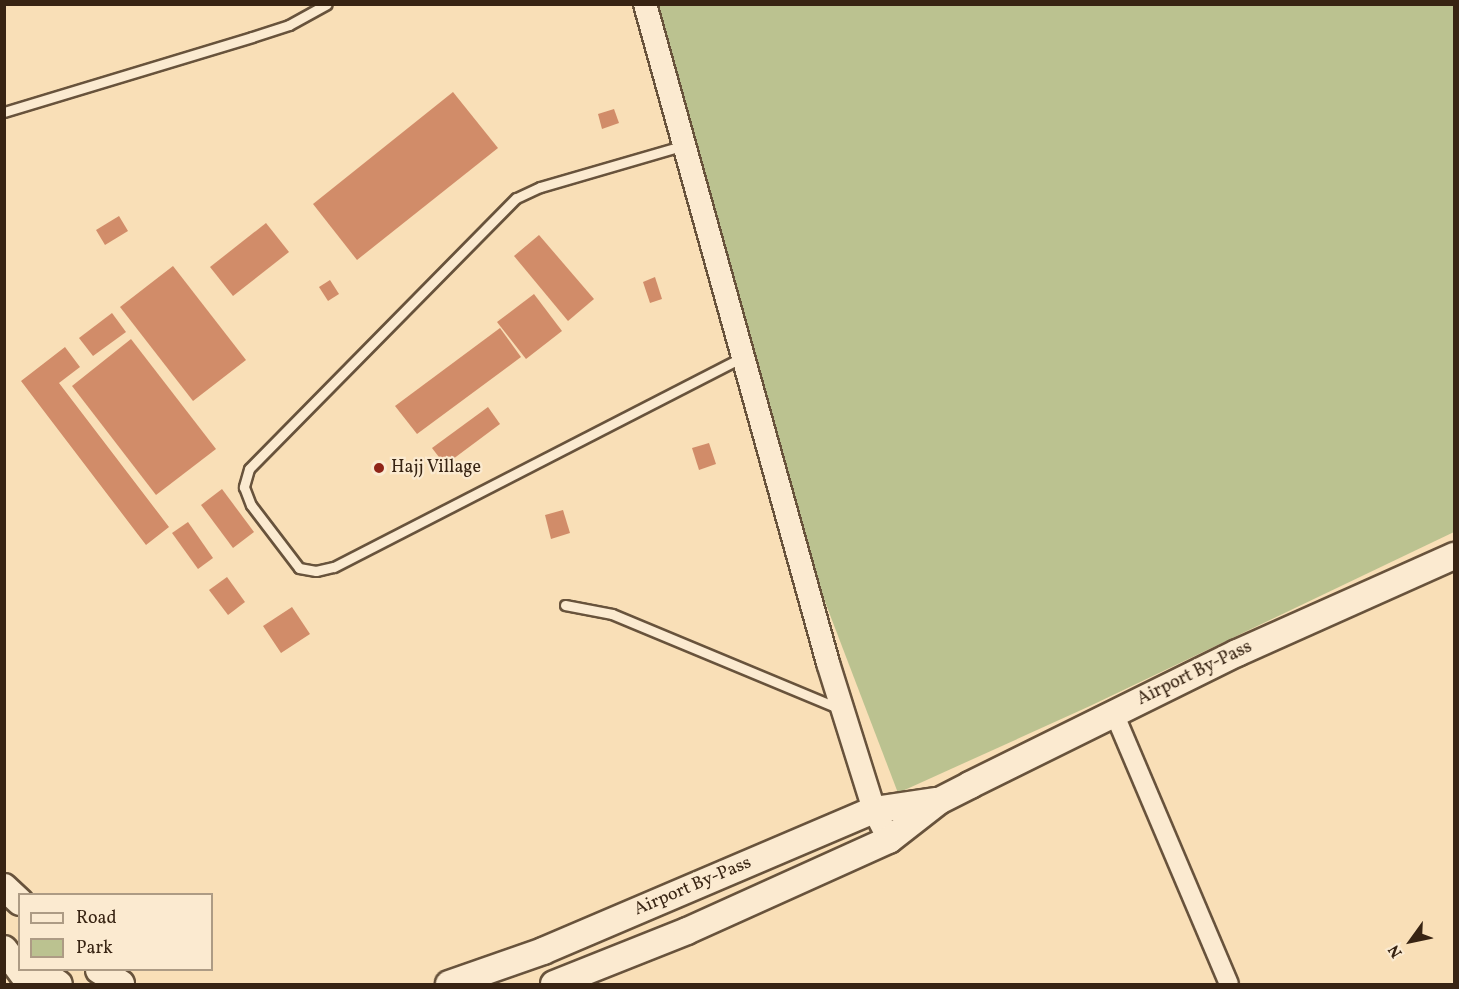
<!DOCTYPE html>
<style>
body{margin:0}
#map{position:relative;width:1459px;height:989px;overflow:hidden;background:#f9dfb7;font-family:Vollkorn,serif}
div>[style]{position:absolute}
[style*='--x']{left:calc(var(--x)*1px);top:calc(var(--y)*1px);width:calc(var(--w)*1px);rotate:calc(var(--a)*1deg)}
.green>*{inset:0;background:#bbc290}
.building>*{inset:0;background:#d18c69}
.roads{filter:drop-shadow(2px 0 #68533c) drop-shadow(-2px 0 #68533c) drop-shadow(0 2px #68533c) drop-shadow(0 -2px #68533c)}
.service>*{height:9px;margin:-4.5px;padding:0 4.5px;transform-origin:4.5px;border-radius:4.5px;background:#fbead0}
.minor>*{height:18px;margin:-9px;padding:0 9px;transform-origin:9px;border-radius:9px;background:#fbead0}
.tertiary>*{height:22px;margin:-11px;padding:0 11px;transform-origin:11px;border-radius:11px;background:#fbead0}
.secondary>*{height:26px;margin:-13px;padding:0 13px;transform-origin:13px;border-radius:13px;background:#fbead0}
.dots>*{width:16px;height:16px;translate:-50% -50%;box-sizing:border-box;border:3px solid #fbead0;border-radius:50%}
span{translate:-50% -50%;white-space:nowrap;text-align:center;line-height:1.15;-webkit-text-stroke:4.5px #fbead0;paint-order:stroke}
.poi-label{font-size:18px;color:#382413}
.left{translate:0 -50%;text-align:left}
.street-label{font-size:18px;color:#382413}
.frame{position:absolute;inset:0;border:6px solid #382413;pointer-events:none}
.legend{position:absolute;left:18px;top:893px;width:195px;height:78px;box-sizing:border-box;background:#fbead0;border:2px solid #ad9b84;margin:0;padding:8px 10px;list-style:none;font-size:18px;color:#382413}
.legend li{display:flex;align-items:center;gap:12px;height:30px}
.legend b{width:30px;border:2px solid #ad9b84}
.north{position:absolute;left:1381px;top:911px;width:60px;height:60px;-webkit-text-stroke:4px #fbead0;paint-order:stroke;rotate:237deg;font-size:16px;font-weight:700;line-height:24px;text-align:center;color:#382413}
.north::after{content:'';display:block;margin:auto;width:21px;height:27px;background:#382413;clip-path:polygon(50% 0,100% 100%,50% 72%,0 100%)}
</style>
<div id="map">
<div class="green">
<div style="clip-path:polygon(645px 5px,1454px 5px,1454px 532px,1090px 706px,898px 793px,756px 421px)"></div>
</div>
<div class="building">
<div style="clip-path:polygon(453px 92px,498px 148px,357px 260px,313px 204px)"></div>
<div style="clip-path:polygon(614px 109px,619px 123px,602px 129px,598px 114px)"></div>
<div style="clip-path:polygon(119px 216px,128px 231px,105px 245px,96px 230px)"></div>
<div style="clip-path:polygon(266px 223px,289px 252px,233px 296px,210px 267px)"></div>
<div style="clip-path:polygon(539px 235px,594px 299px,568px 321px,514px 256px)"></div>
<div style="clip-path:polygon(173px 266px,246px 360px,193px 401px,120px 307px)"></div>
<div style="clip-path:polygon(655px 277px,662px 299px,650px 303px,643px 282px)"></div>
<div style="clip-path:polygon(330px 280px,339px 294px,328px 301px,319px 287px)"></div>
<div style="clip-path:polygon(534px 294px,562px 331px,526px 359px,497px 322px)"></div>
<div style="clip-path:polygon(112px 313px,126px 332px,93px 356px,79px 338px)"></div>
<div style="clip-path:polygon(500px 328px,521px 357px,417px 434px,395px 406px)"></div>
<div style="clip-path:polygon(131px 339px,216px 449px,156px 495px,72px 386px)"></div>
<div style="clip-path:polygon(65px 347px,80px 367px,59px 383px,169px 527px,146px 545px,21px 381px)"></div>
<div style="clip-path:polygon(488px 407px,500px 424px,445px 465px,432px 448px)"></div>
<div style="clip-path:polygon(709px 443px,716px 464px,699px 470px,692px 448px)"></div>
<div style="clip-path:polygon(222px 489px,254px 532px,233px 548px,201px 505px)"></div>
<div style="clip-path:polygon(563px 510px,570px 533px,551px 539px,545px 515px)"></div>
<div style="clip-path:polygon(188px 522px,213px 558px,198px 569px,172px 533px)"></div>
<div style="clip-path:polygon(227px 577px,245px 602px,228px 615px,209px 590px)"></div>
<div style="clip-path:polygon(292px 607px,310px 634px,281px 653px,263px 626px)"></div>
</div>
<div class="roads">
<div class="service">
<div style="--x:4;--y:112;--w:259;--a:-16.8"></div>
<div style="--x:252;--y:37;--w:39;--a:-18"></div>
<div style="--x:289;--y:25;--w:43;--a:-28.9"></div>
<div style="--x:685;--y:145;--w:151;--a:163.8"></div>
<div style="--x:540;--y:187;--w:26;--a:155"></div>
<div style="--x:516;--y:198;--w:380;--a:134.6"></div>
<div style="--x:249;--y:469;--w:19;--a:106"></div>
<div style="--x:244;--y:487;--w:19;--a:69"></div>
<div style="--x:251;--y:505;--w:79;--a:52.7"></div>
<div style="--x:299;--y:568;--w:17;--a:10"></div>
<div style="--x:316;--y:571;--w:18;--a:-13"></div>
<div style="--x:334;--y:567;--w:460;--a:-27.2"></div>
<div style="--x:565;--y:605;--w:48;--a:10.8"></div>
<div style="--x:612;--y:614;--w:247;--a:22.6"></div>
</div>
<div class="minor">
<div style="--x:1114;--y:713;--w:294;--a:67"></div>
</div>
<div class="tertiary">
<div style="--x:645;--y:4;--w:684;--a:74.48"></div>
<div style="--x:828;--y:663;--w:154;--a:72.6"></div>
<div style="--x:874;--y:810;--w:34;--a:63"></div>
</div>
<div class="secondary">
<div style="--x:4;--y:887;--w:22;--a:43"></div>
<div style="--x:4;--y:949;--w:44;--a:53.4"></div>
<div style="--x:38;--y:970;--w:25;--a:34"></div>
<div style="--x:99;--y:970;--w:26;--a:32"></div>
<div style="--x:449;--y:984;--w:100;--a:-19.3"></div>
<div style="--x:543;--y:951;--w:360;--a:-23.1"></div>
<div style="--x:874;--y:810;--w:63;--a:-8.3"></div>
<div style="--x:554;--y:984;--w:143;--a:-21.7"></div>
<div style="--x:687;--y:931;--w:222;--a:-24.3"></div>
<div style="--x:889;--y:840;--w:63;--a:-38"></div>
<div style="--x:939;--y:801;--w:35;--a:-27"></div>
<div style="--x:970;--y:785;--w:298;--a:-26.3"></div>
<div style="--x:1237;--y:653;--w:238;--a:-24.1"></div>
</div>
</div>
<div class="dots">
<div style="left:379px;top:468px;background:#8f2418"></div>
</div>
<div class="poi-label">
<span class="left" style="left:391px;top:468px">Hajj Village</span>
</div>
<div class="street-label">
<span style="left:1195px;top:674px;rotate:-26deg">Airport By-Pass</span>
<span style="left:693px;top:887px;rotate:-23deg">Airport By-Pass</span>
</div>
<div class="frame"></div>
<ul class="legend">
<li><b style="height:8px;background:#fbead0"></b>Road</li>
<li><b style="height:16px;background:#bbc290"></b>Park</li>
</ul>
<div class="north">N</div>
</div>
